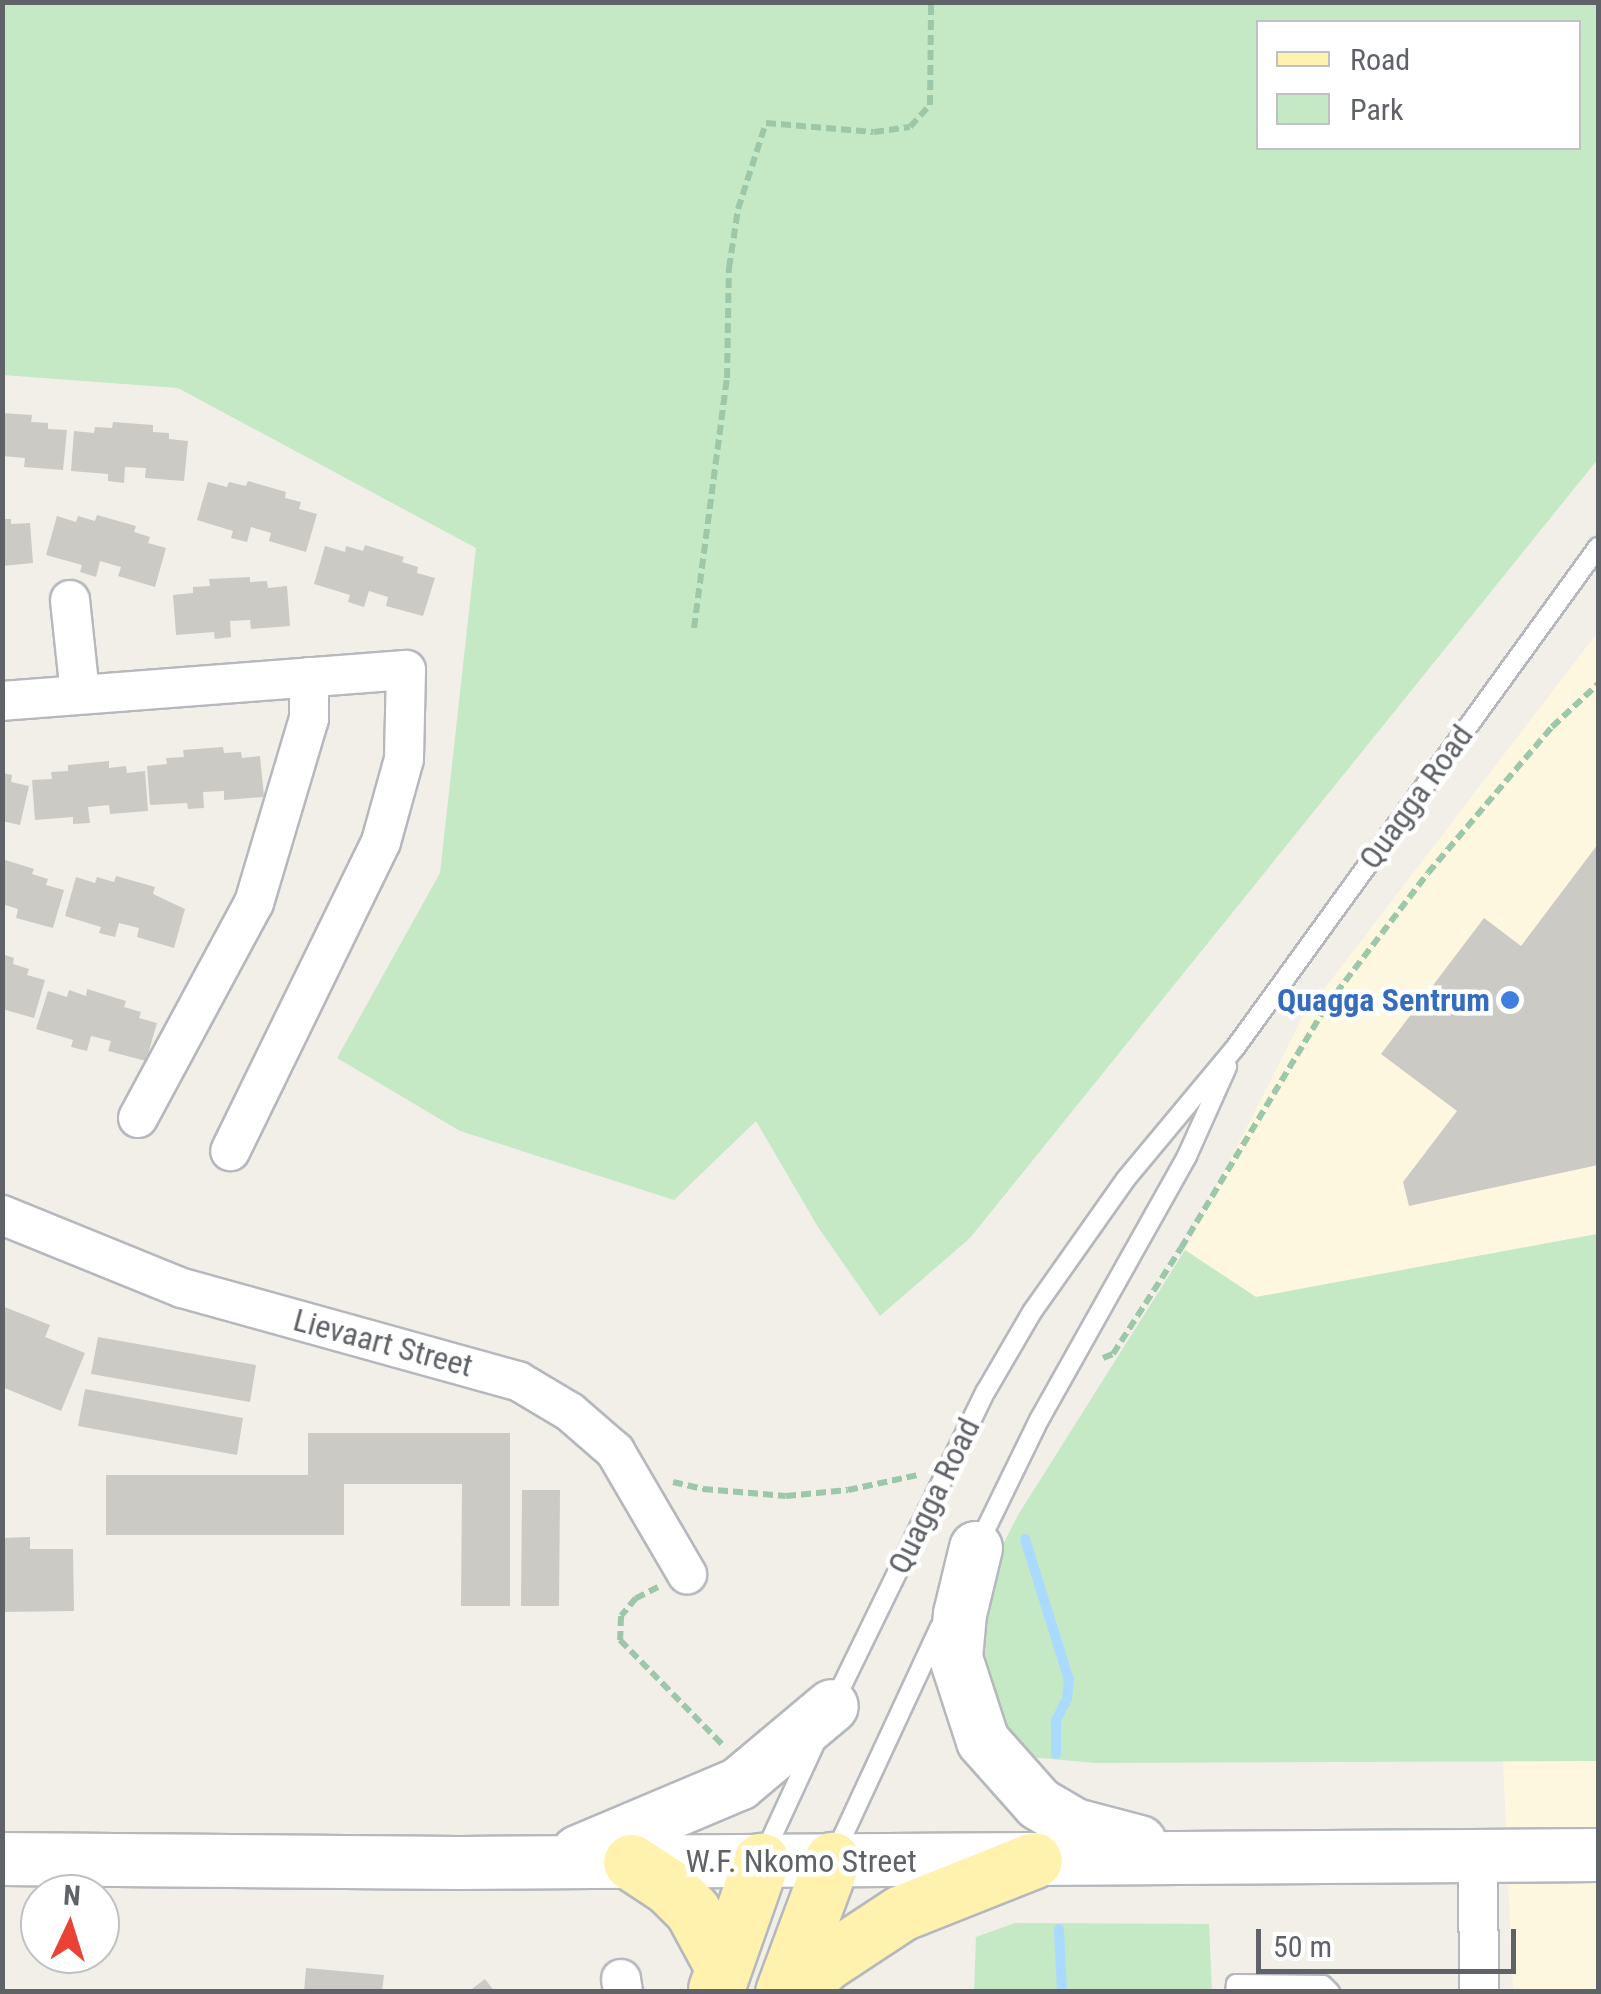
<!DOCTYPE html>
<style>
body{margin:0}
#map{position:relative;width:1601px;height:1994px;overflow:hidden;background:#f1efe8;font-family:"Roboto Condensed",sans-serif}
div>[style]{position:absolute}
[style*='--x']{left:calc(var(--x)*1px);top:calc(var(--y)*1px);width:calc(var(--w)*1px);rotate:calc(var(--a)*1deg)}
.commercial>*{inset:0;background:#fef7e0}
.green>*{inset:0;background:#c5e8c5}
.stream>*{height:10px;margin:-5px;padding:0 5px;transform-origin:5px;border-radius:5px;background:#aadaff}
.building>*{inset:0;background:#cccac5}
.path>*{height:6px;margin-top:-3px;transform-origin:0;background:repeating-linear-gradient(90deg,#9cc7a9 0 10px,transparent 0 15px)}
.roads{filter:drop-shadow(2px 0 #b5b8bc) drop-shadow(-2px 0 #b5b8bc) drop-shadow(0 2px #b5b8bc) drop-shadow(0 -2px #b5b8bc)}
.service>*{height:18px;margin:-9px;padding:0 9px;transform-origin:9px;border-radius:9px;background:#fff}
.minor>*{height:38px;margin:-19px;padding:0 19px;transform-origin:19px;border-radius:19px;background:#fff}
.secondary>*{height:52px;margin:-26px;padding:0 26px;transform-origin:26px;border-radius:26px;background:#fff}
.primary>*{height:55px;margin:-27.5px;padding:0 27.5px;transform-origin:27.5px;border-radius:27.5px;background:#fff2af}
.dots>*{width:28px;height:28px;translate:-50% -50%;box-sizing:border-box;border:5px solid #fff;border-radius:50%}
span{translate:-50% -50%;white-space:nowrap;text-align:center;line-height:1.15;-webkit-text-stroke:9px #fff;paint-order:stroke}
.street-label{font-size:32px;color:#5f6368}
.shop-label{font-size:32px;color:#366cbe;font-weight:700}
.right{translate:-100% -50%;text-align:right}
.frame{position:absolute;inset:0;border:5px solid #5f6368;pointer-events:none}
.legend{position:absolute;left:1256px;top:20px;width:325px;height:130px;box-sizing:border-box;background:#fff;border:2px solid #bfc1c3;margin:0;padding:12px 18px;list-style:none;font-size:30px;color:#5f6368}
.legend li{display:flex;align-items:center;gap:20px;height:50px}
.legend b{width:50px;border:2px solid #bfc1c3}
.north{position:absolute;left:20px;top:1874px;width:100px;height:100px;box-sizing:border-box;background:#fff;border:2px solid #bfc1c3;border-radius:50%;rotate:4deg;font-size:28px;font-weight:700;line-height:40px;text-align:center;color:#5f6368}
.north::after{content:'';display:block;margin:auto;width:35px;height:45px;background:#ea4335;clip-path:polygon(50% 0,100% 100%,50% 72%,0 100%)}
.scale{position:absolute;left:1256px;top:1929px;width:260px;height:45px;box-sizing:border-box;border:5px solid #5f6368;border-top:0;padding-left:12px;font-size:30px;line-height:35px;white-space:nowrap;color:#5f6368;-webkit-text-stroke:8px #fff;paint-order:stroke}
</style>
<div id="map">
<div class="commercial">
<div style="clip-path:polygon(1598px 632px,1598px 1250px,1596px 1234px,1256px 1297px,1185px 1250px,1302px 1018px)"></div>
<div style="clip-path:polygon(1503px 1761px,1598px 1761px,1598px 1991px,1513px 1991px)"></div>
</div>
<div class="green">
<div style="clip-path:polygon(evenodd,2px 3px,1598px 3px,1598px 459px,970px 1238px,880px 1316px,818px 1227px,756px 1121px,674px 1200px,460px 1131px,337px 1058px,440px 873px,476px 548px,178px 388px,3px 375px,2px 3px,1258px 22px,1578px 22px,1578px 148px,1258px 148px,1258px 22px)"></div>
<div style="clip-path:polygon(1597px 1234px,1598px 1761px,1095px 1763px,1030px 1757px,994px 1730px,972px 1641px,976px 1598px,1018px 1515px,1185px 1250px,1256px 1297px)"></div>
<div style="clip-path:polygon(1015px 1923px,1209px 1924px,1212px 1991px,974px 1991px,976px 1937px)"></div>
</div>
<div class="stream">
<div style="--x:1025;--y:1539;--w:148;--a:72.7"></div>
<div style="--x:1069;--y:1680;--w:19;--a:96"></div>
<div style="--x:1067;--y:1699;--w:25;--a:117"></div>
<div style="--x:1056;--y:1721;--w:33;--a:90"></div>
<div style="--x:1059;--y:1929;--w:63;--a:87.3"></div>
</div>
<div class="building">
<div style="clip-path:polygon(2px 413px,32px 415px,31px 422px,48px 423px,48px 429px,67px 430px,63px 470px,24px 467px,25px 458px,2px 456px)"></div>
<div style="clip-path:polygon(113px 422px,153px 425px,153px 432px,169px 433px,169px 439px,188px 441px,184px 481px,145px 478px,146px 468px,125px 467px,124px 483px,108px 481px,108px 474px,71px 471px,74px 431px,94px 433px,95px 427px,112px 428px)"></div>
<div style="clip-path:polygon(248px 481px,286px 492px,285px 498px,301px 502px,299px 509px,317px 514px,306px 552px,269px 541px,271px 533px,251px 527px,247px 542px,231px 538px,233px 531px,197px 520px,208px 482px,227px 487px,229px 482px,246px 486px)"></div>
<div style="clip-path:polygon(97px 515px,136px 526px,134px 532px,150px 537px,148px 543px,166px 548px,155px 587px,118px 576px,121px 567px,100px 561px,96px 577px,80px 572px,82px 565px,46px 555px,57px 516px,76px 522px,78px 516px,95px 521px)"></div>
<div style="clip-path:polygon(2px 519px,11px 519px,11px 524px,30px 523px,33px 563px,2px 566px)"></div>
<div style="clip-path:polygon(365px 545px,404px 557px,402px 562px,418px 567px,417px 573px,435px 578px,423px 616px,386px 606px,388px 597px,369px 591px,364px 607px,348px 602px,350px 595px,314px 584px,325px 546px,345px 552px,346px 546px,363px 551px)"></div>
<div style="clip-path:polygon(250px 577px,250px 582px,267px 581px,268px 588px,287px 586px,290px 626px,251px 629px,250px 620px,230px 621px,231px 637px,215px 639px,214px 632px,176px 635px,173px 595px,193px 593px,193px 587px,210px 586px,209px 579px)"></div>
<div style="clip-path:polygon(223px 747px,224px 753px,241px 752px,242px 758px,260px 756px,264px 797px,224px 800px,224px 791px,203px 792px,204px 808px,188px 809px,187px 803px,150px 805px,147px 766px,167px 764px,166px 758px,184px 757px,183px 750px)"></div>
<div style="clip-path:polygon(109px 761px,109px 768px,126px 766px,127px 773px,145px 771px,148px 811px,110px 814px,109px 805px,88px 807px,90px 823px,73px 824px,73px 817px,35px 820px,32px 780px,52px 779px,51px 772px,68px 771px,68px 765px)"></div>
<div style="clip-path:polygon(2px 773px,12px 775px,11px 782px,29px 786px,20px 825px,2px 821px)"></div>
<div style="clip-path:polygon(1598px 844px,1598px 1165px,1409px 1206px,1403px 1182px,1457px 1111px,1381px 1054px,1484px 918px,1521px 946px)"></div>
<div style="clip-path:polygon(2px 859px,34px 869px,32px 874px,48px 879px,46px 885px,64px 890px,53px 928px,16px 918px,18px 909px,2px 904px)"></div>
<div style="clip-path:polygon(116px 876px,155px 887px,153px 894px,185px 909px,174px 948px,137px 937px,139px 928px,119px 923px,115px 937px,99px 933px,101px 927px,65px 916px,76px 877px,95px 883px,97px 877px,114px 882px)"></div>
<div style="clip-path:polygon(2px 954px,14px 958px,13px 964px,29px 969px,27px 975px,45px 980px,34px 1018px,2px 1009px)"></div>
<div style="clip-path:polygon(87px 989px,126px 1001px,124px 1007px,141px 1012px,139px 1018px,157px 1023px,146px 1061px,108px 1051px,111px 1041px,91px 1036px,87px 1051px,71px 1047px,73px 1040px,36px 1029px,48px 991px,67px 997px,69px 990px,86px 996px)"></div>
<div style="clip-path:polygon(2px 1306px,50px 1325px,45px 1337px,85px 1353px,61px 1411px,2px 1387px)"></div>
<div style="clip-path:polygon(98px 1337px,256px 1365px,250px 1402px,91px 1374px)"></div>
<div style="clip-path:polygon(85px 1389px,243px 1418px,237px 1455px,78px 1426px)"></div>
<div style="clip-path:polygon(308px 1433px,510px 1433px,510px 1606px,461px 1606px,462px 1484px,344px 1484px,344px 1535px,106px 1535px,106px 1475px,308px 1475px)"></div>
<div style="clip-path:polygon(522px 1490px,560px 1490px,559px 1606px,521px 1606px)"></div>
<div style="clip-path:polygon(30px 1537px,30px 1549px,73px 1549px,74px 1611px,2px 1612px,2px 1538px)"></div>
<div style="clip-path:polygon(306px 1968px,384px 1975px,382px 1992px,304px 1992px)"></div>
<div style="clip-path:polygon(485px 1979px,495px 1992px,468px 1992px)"></div>
</div>
<div class="path">
<div style="--x:694;--y:628;--w:252;--a:-82.5"></div>
<div style="--x:727;--y:378;--w:110;--a:-89"></div>
<div style="--x:729;--y:268;--w:60;--a:-81.3"></div>
<div style="--x:738;--y:209;--w:90;--a:-72"></div>
<div style="--x:766;--y:123;--w:108;--a:4.8"></div>
<div style="--x:874;--y:132;--w:36;--a:-8"></div>
<div style="--x:910;--y:127;--w:30;--a:-48"></div>
<div style="--x:930;--y:105;--w:103;--a:-89.4"></div>
<div style="--x:1103;--y:1358;--w:11;--a:-22"></div>
<div style="--x:1113;--y:1354;--w:126;--a:-57.3"></div>
<div style="--x:1181;--y:1248;--w:283;--a:-59"></div>
<div style="--x:1327;--y:1005;--w:166;--a:-52.6"></div>
<div style="--x:1428;--y:873;--w:192;--a:-49.7"></div>
<div style="--x:1552;--y:727;--w:63;--a:-43.1"></div>
<div style="--x:673;--y:1482;--w:31;--a:13"></div>
<div style="--x:703;--y:1489;--w:83;--a:4.8"></div>
<div style="--x:786;--y:1496;--w:62;--a:-5.5"></div>
<div style="--x:848;--y:1490;--w:72;--a:-12.1"></div>
<div style="--x:658;--y:1587;--w:25;--a:153"></div>
<div style="--x:636;--y:1598;--w:23;--a:130"></div>
<div style="--x:621;--y:1616;--w:24;--a:92"></div>
<div style="--x:620;--y:1640;--w:146;--a:45.6"></div>
</div>
<div class="roads">
<div class="service">
<div style="--x:978;--y:1545;--w:139;--a:-64"></div>
<div style="--x:1039;--y:1420;--w:303;--a:-60.7"></div>
<div style="--x:1187;--y:1156;--w:98;--a:-65.8"></div>
<div style="--x:834;--y:1702;--w:346;--a:-64"></div>
<div style="--x:986;--y:1391;--w:91;--a:-59.8"></div>
<div style="--x:1032;--y:1312;--w:161;--a:-54.8"></div>
<div style="--x:1125;--y:1180;--w:172;--a:-50.2"></div>
<div style="--x:1235;--y:1048;--w:619;--a:-54.07"></div>
<div style="--x:835;--y:1853;--w:249;--a:-65.1"></div>
<div style="--x:763;--y:1856;--w:129;--a:-65.2"></div>
<div style="--x:1235;--y:1992;--w:8;--a:-83"></div>
<div style="--x:1236;--y:1984;--w:87;--a:0.7"></div>
<div style="--x:1323;--y:1985;--w:10;--a:45"></div>
</div>
<div class="minor">
<div style="--x:70;--y:600;--w:94;--a:83.9"></div>
<div style="--x:2;--y:701;--w:405;--a:-4.4"></div>
<div style="--x:406;--y:670;--w:89;--a:91.3"></div>
<div style="--x:404;--y:759;--w:86;--a:105.5"></div>
<div style="--x:381;--y:842;--w:344;--a:116"></div>
<div style="--x:138;--y:1118;--w:244;--a:-61.7"></div>
<div style="--x:254;--y:903;--w:192;--a:-73.4"></div>
<div style="--x:309;--y:719;--w:42;--a:-90"></div>
<div style="--x:2;--y:1215;--w:194;--a:22.1"></div>
<div style="--x:182;--y:1288;--w:349;--a:15.5"></div>
<div style="--x:518;--y:1381;--w:61;--a:30.8"></div>
<div style="--x:570;--y:1412;--w:60;--a:40.9"></div>
<div style="--x:615;--y:1451;--w:143;--a:59.7"></div>
<div style="--x:1478;--y:1858;--w:134;--a:89.6"></div>
<div style="--x:621;--y:1979;--w:13;--a:81"></div>
</div>
<div class="secondary">
<div style="--x:976;--y:1548;--w:68;--a:103.6"></div>
<div style="--x:960;--y:1614;--w:44;--a:95.2"></div>
<div style="--x:956;--y:1658;--w:87;--a:72"></div>
<div style="--x:983;--y:1741;--w:84;--a:48.4"></div>
<div style="--x:1039;--y:1804;--w:42;--a:30.3"></div>
<div style="--x:1075;--y:1825;--w:67;--a:14.7"></div>
<div style="--x:578;--y:1852;--w:175;--a:-22.9"></div>
<div style="--x:739;--y:1784;--w:121;--a:-40"></div>
<div style="--x:2;--y:1859;--w:457;--a:0.5"></div>
<div style="--x:459;--y:1863;--w:1139;--a:-0.4"></div>
</div>
<div class="primary">
<div style="--x:631;--y:1862;--w:45;--a:33.3"></div>
<div style="--x:669;--y:1887;--w:33;--a:45"></div>
<div style="--x:692;--y:1910;--w:65;--a:61.5"></div>
<div style="--x:716;--y:1989;--w:136;--a:-70.6"></div>
<div style="--x:783;--y:1992;--w:141;--a:-69.6"></div>
<div style="--x:796;--y:1992;--w:41;--a:-45"></div>
<div style="--x:825;--y:1963;--w:91;--a:-33.3"></div>
<div style="--x:901;--y:1913;--w:143;--a:-21.7"></div>
</div>
</div>
<div class="dots">
<div style="left:1510px;top:1000px;background:#3f7fe0"></div>
</div>
<div class="street-label">
<span style="left:1416px;top:797px;rotate:-54deg">Quagga Road</span>
<span style="left:383px;top:1343px;rotate:15deg">Lievaart Street</span>
<span style="left:934px;top:1496px;rotate:-64deg">Quagga Road</span>
<span style="left:801px;top:1861px">W.F. Nkomo Street</span>
</div>
<div class="shop-label">
<span class="right" style="left:1490px;top:1000px">Quagga Sentrum</span>
</div>
<div class="frame"></div>
<ul class="legend">
<li><b style="height:12px;background:#fff2af"></b>Road</li>
<li><b style="height:28px;background:#c5e8c5"></b>Park</li>
</ul>
<div class="north">N</div>
<div class="scale">50 m</div>
</div>
